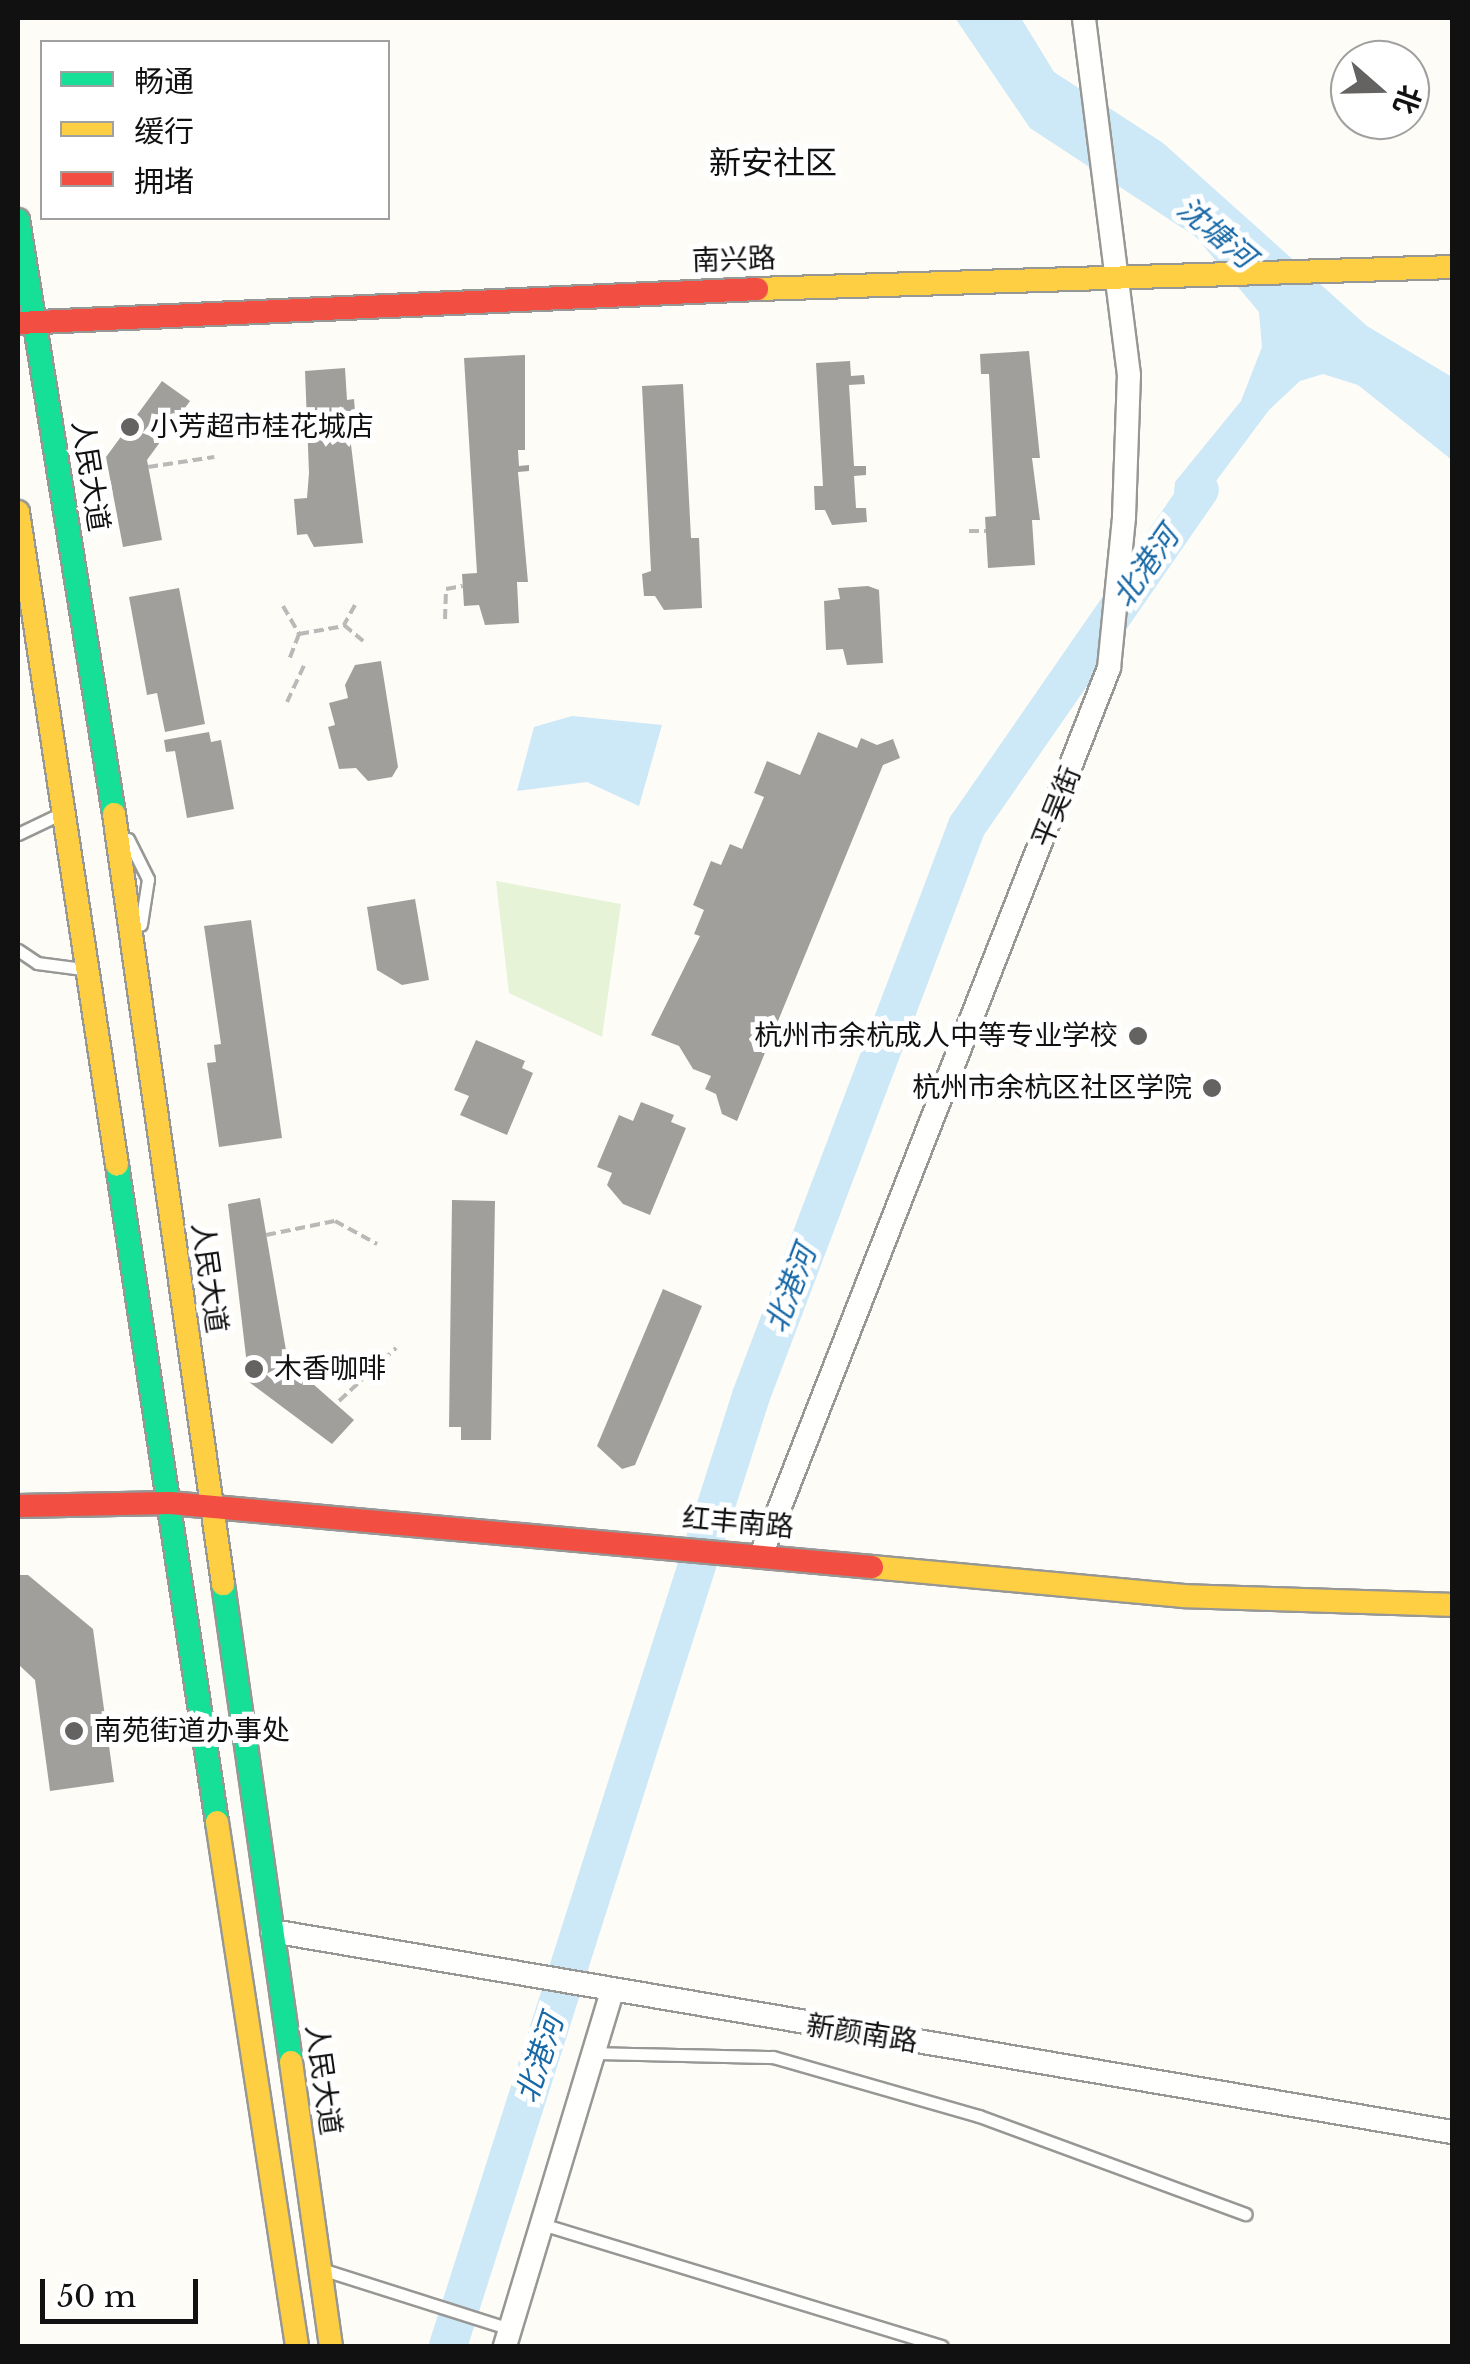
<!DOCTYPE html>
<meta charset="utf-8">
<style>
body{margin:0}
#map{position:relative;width:1470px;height:2364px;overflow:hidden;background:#fdfcf7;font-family:"Libre Baskerville","Noto Sans SC",serif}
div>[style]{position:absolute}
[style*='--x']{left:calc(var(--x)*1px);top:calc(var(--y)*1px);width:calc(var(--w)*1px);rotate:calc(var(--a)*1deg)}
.green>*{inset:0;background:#e7f3d7}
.water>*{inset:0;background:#cde8f7}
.river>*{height:38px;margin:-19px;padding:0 19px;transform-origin:19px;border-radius:19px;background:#cde8f7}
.building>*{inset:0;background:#a19f9c}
.path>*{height:4px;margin-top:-2px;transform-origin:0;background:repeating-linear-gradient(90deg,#b9b9b8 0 10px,transparent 0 15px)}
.roads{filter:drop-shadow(2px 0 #979795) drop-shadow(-2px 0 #979795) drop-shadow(0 2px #979795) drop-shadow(0 -2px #979795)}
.lane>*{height:11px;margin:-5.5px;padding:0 5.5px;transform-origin:5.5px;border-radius:5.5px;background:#fffffe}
.street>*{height:22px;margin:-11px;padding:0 11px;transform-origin:11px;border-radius:11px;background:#fffffe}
.fast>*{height:22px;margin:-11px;padding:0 11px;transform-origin:11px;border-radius:11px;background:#16e098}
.slow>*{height:22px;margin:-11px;padding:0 11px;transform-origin:11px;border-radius:11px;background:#ffcf43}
.jam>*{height:22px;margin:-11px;padding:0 11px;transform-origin:11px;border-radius:11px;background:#f24e42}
.dots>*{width:28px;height:28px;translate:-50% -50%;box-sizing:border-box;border:5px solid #fff;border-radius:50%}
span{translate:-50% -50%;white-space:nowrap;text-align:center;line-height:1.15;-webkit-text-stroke:10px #fff;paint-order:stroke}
.street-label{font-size:28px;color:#111}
.poi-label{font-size:28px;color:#111}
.left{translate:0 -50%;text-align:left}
.right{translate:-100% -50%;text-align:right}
.water-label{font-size:30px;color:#1768a6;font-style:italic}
.quarter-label{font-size:32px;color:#111}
.frame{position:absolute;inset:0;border:20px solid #111;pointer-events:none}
.legend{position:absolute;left:40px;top:40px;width:350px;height:180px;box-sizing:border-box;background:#fff;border:2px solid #a0a0a0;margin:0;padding:12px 18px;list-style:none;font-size:30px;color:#111}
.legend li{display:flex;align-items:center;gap:20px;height:50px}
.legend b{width:50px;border:2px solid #a0a0a0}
.north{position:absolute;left:1330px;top:40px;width:100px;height:100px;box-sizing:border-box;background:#fff;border:2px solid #a0a0a0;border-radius:50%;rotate:110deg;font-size:28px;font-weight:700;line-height:40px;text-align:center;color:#111}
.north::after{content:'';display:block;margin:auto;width:35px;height:45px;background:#646362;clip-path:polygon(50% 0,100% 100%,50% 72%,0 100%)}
.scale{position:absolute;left:40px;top:2279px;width:158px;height:45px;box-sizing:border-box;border:5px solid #111;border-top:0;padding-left:12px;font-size:30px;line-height:35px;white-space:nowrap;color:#111;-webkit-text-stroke:8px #fff;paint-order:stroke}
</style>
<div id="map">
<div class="green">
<div style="clip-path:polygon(496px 881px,621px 904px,602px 1037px,509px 993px)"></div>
</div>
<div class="water">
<div style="clip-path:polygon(955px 18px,1021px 18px,1054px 72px,1163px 143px,1367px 326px,1452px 377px,1452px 460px,1358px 385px,1323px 374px,1300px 381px,1269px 410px,1169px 544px,1175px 482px,1241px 401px,1262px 347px,1259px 312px,1196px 237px,1030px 128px)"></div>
<div style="clip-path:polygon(572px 716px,662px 725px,639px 806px,587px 782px,517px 791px,534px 727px)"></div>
</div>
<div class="river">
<div style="--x:448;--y:2346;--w:997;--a:-72.31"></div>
<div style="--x:751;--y:1396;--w:610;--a:-69.25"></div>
<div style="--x:967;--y:826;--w:409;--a:-55.3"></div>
</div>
<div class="building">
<div style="clip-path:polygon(1029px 351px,1040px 458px,1032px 458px,1040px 520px,1032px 520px,1035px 565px,988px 568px,985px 517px,996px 516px,989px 374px,981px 374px,980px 354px)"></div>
<div style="clip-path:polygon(525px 355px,525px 450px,518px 450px,519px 466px,529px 465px,529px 471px,518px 472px,528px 582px,517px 582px,519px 623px,485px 625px,479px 605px,464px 606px,462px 574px,477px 573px,464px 358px)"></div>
<div style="clip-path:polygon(850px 361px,851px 376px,864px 375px,865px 384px,849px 385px,854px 466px,866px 466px,866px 475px,854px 476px,856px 508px,866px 508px,867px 522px,832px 525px,825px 510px,815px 510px,814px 486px,823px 486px,816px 363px)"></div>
<div style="clip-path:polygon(345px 368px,347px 400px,354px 399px,355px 412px,347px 412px,363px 543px,314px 547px,307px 534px,297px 535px,294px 499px,307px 498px,309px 473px,305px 371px)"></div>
<div style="clip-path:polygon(162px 381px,190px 401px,147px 460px,162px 540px,123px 547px,106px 457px)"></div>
<div style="clip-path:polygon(683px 384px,691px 538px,699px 538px,702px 608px,664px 610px,655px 596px,644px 596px,642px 574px,651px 571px,642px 386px)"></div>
<div style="clip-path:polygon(868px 586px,879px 590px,883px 663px,847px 665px,843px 649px,826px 650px,824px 601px,840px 599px,838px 588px)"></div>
<div style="clip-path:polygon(179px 588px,205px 724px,165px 732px,157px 693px,147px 695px,129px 597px)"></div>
<div style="clip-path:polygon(381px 661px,398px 767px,392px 777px,368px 781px,356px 768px,339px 769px,328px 727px,335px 725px,329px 703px,348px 698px,345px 685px,355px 665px)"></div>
<div style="clip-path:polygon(209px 732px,211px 742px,221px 740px,234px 809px,187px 818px,175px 751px,166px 752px,164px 740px)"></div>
<div style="clip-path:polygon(818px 732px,857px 748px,861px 738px,877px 745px,893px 739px,900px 758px,883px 765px,737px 1121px,722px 1114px,716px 1094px,705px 1089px,711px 1076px,693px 1069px,679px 1046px,651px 1035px,700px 936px,694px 934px,704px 910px,693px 905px,711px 861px,721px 865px,730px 844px,742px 849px,764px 797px,754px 793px,767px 761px,800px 775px)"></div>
<div style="clip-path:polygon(415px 899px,429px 980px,402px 985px,377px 970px,367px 907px)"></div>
<div style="clip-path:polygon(251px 920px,282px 1138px,219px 1147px,207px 1063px,216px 1062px,214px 1045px,221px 1044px,204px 926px)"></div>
<div style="clip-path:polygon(476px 1040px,525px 1061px,522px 1068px,533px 1073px,507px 1135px,460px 1115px,469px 1096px,454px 1090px)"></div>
<div style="clip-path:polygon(641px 1102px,674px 1115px,671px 1122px,686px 1128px,650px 1215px,623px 1204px,607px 1185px,612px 1173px,597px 1167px,619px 1115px,633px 1121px)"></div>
<div style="clip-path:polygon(260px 1198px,288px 1362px,354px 1420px,332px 1444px,249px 1382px,228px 1204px)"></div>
<div style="clip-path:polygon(452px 1200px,495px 1201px,491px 1440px,461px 1440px,461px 1427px,449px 1427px)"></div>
<div style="clip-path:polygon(663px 1289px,702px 1306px,635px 1465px,622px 1469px,597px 1446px)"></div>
<div style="clip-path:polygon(18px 1575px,28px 1575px,93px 1629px,114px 1782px,50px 1791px,35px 1680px,18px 1664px)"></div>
</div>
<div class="path">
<div style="--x:148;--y:467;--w:67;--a:-8.6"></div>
<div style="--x:969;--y:531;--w:17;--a:0"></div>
<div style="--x:355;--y:605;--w:23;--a:119"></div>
<div style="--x:344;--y:625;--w:25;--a:40"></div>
<div style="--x:283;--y:606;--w:32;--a:60"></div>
<div style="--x:299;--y:634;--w:26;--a:111"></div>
<div style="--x:445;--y:619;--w:30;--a:-88"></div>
<div style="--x:446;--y:589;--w:17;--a:-10"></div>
<div style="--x:299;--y:634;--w:46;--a:-10.1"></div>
<div style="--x:287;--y:702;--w:40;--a:-65"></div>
<div style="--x:266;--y:1235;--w:70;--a:-11.5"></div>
<div style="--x:335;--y:1221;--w:48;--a:28.7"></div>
<div style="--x:339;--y:1401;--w:78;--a:-42.9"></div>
</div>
<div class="roads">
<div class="lane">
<div style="--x:18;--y:834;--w:47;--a:-25.5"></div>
<div style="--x:128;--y:839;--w:45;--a:63.4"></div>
<div style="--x:148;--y:879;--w:46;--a:98.8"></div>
<div style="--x:18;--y:950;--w:23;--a:34"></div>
<div style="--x:37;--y:963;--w:46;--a:7.4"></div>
<div style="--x:593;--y:2053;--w:180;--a:1.3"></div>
<div style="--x:773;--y:2057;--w:214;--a:16"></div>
<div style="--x:979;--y:2116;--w:284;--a:20.2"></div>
<div style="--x:542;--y:2224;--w:418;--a:17"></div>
<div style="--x:324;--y:2270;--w:195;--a:17.6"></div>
</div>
<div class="street">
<div style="--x:761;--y:1555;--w:953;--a:-68.58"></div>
<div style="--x:1109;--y:668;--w:152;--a:-84.3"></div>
<div style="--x:1124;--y:517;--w:142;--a:-88"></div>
<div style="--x:1129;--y:375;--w:360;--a:-97.2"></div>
<div style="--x:272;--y:1931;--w:1197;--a:9.67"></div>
<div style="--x:505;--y:2346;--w:370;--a:-73.2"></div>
</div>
<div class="fast">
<div style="--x:18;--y:220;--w:602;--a:80.82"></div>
<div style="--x:117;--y:1165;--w:665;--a:81.35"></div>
<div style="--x:223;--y:1584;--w:483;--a:81.9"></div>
</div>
<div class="slow">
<div style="--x:757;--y:289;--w:695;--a:-1.81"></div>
<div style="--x:18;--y:512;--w:660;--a:81.38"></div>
<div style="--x:114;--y:814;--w:778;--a:81.94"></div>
<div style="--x:872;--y:1567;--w:313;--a:5.3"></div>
<div style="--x:1184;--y:1596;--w:268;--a:1.9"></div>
<div style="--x:217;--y:1822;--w:530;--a:81.32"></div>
<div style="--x:291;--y:2062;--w:287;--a:82"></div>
</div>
<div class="jam">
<div style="--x:18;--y:323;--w:740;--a:-2.63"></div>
<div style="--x:18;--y:1506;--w:152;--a:-1.1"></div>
<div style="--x:170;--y:1503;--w:705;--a:5.21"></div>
</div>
</div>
<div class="dots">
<div style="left:130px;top:427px;background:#646362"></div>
<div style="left:1138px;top:1036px;background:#646362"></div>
<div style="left:1212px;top:1088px;background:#646362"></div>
<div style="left:254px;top:1369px;background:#646362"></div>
<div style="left:74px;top:1731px;background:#646362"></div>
</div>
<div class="street-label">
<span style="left:734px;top:260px;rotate:-2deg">南兴路</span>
<span style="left:90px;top:476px;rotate:81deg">人民大道</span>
<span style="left:1057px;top:807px;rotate:-68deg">平吴街</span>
<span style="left:209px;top:1278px;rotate:82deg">人民大道</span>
<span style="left:738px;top:1523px;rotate:5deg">红丰南路</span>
<span style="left:862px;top:2034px;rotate:9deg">新颜南路</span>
<span style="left:323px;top:2080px;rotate:82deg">人民大道</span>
</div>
<div class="poi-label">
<span class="left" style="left:150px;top:427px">小芳超市桂花城店</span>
<span class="right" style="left:1118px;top:1036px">杭州市余杭成人中等专业学校</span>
<span class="right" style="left:1192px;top:1088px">杭州市余杭区社区学院</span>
<span class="left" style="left:274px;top:1369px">木香咖啡</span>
<span class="left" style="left:94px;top:1731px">南苑街道办事处</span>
</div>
<div class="water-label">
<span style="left:1216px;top:233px;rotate:40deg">沈塘河</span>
<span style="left:1146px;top:567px;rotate:-55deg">北港河</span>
<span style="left:791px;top:1289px;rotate:-69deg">北港河</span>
<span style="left:540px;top:2059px;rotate:-72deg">北港河</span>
</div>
<div class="quarter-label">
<span style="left:773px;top:163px">新安社区</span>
</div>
<div class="frame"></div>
<ul class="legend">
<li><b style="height:12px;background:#16e098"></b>畅通</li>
<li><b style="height:12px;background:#ffcf43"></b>缓行</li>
<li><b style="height:12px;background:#f24e42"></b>拥堵</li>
</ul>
<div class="north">北</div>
<div class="scale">50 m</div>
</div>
